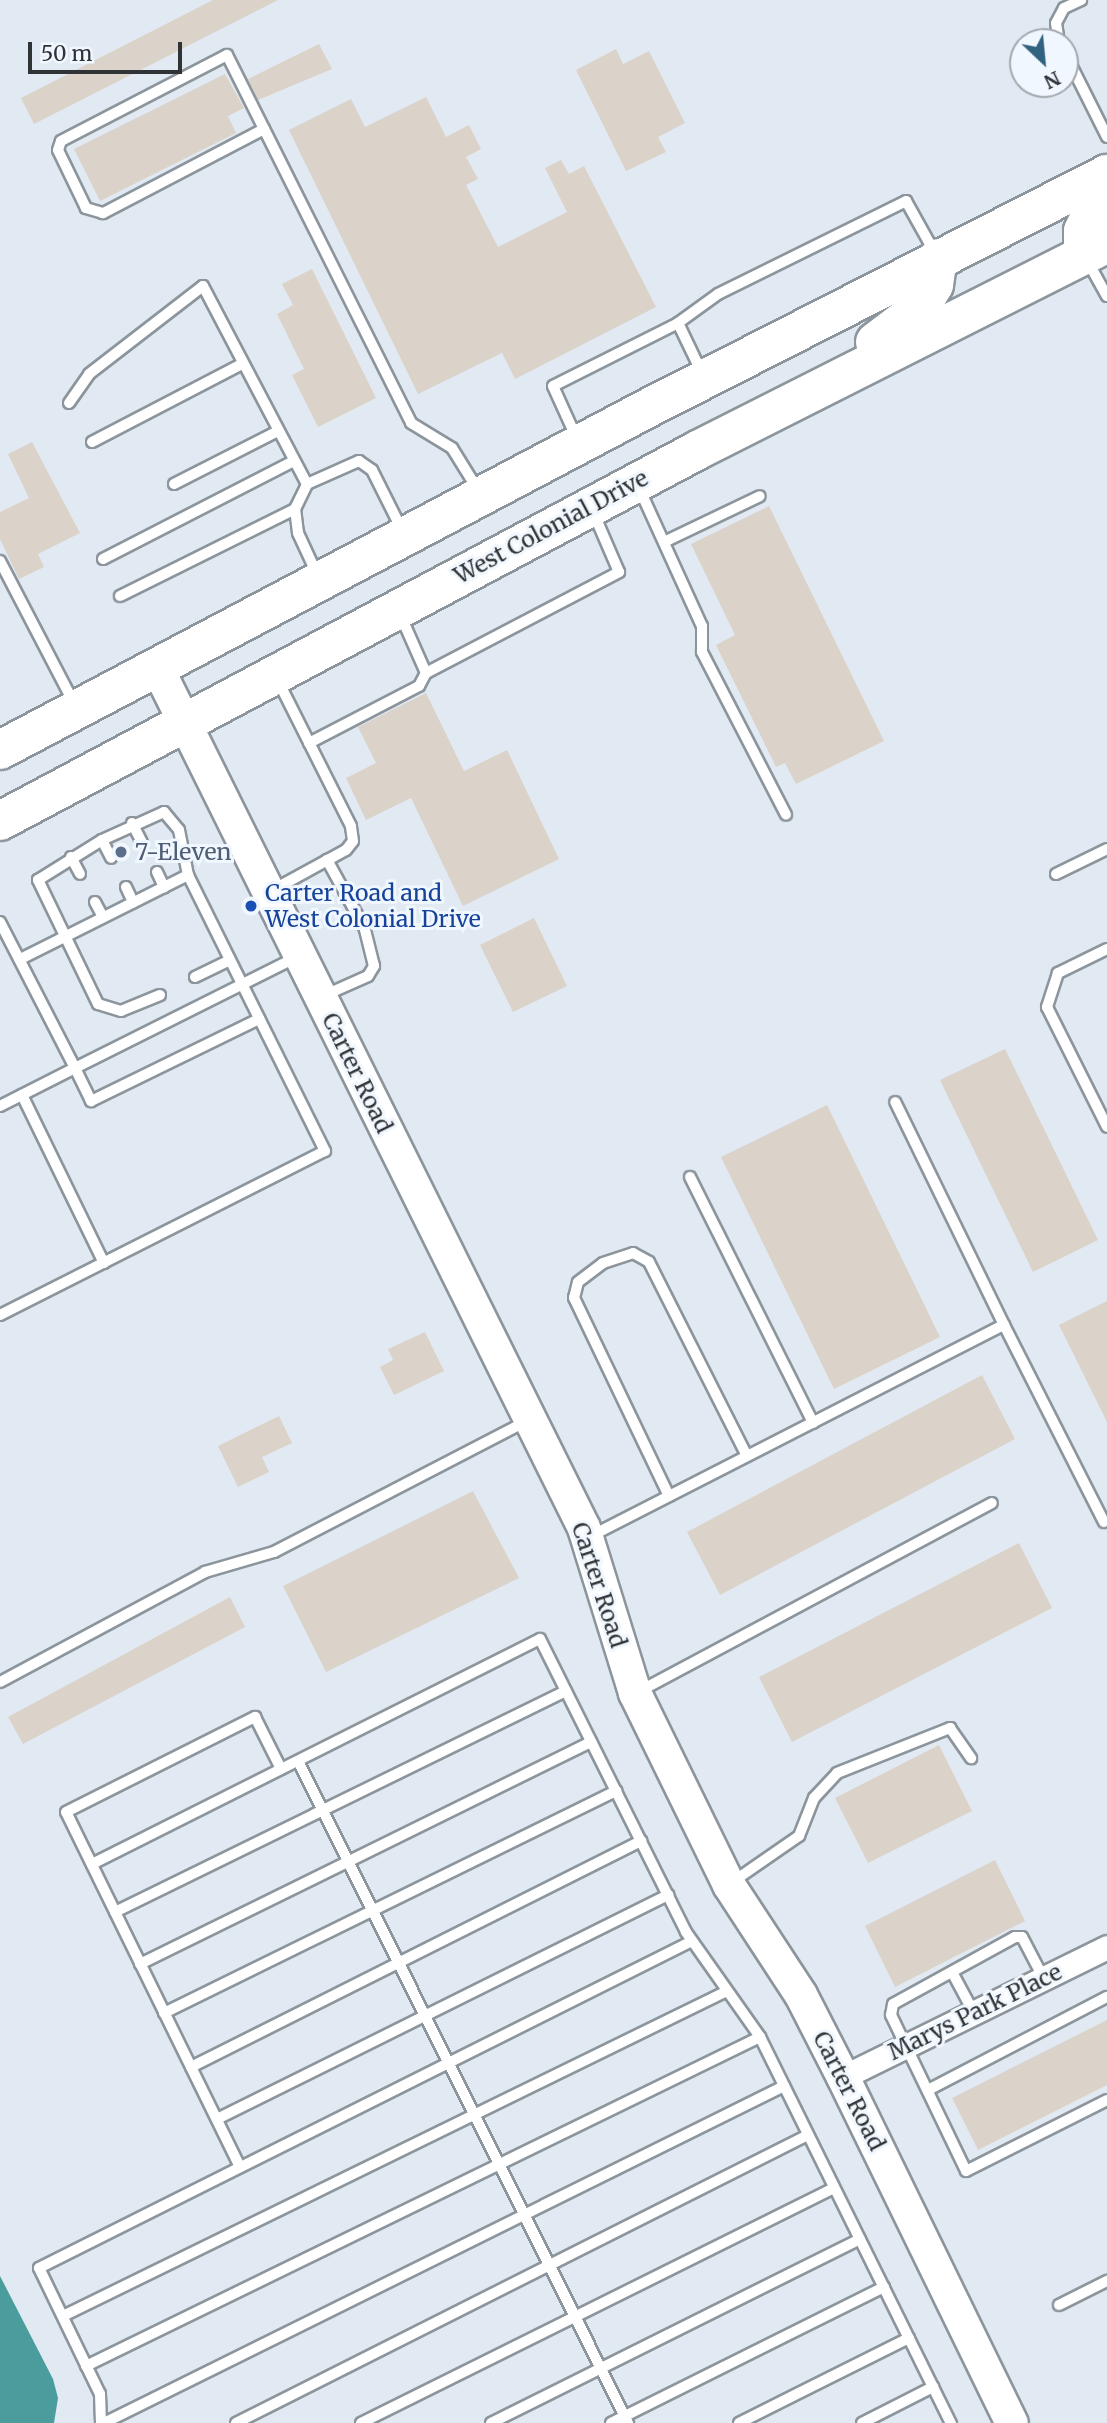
<!DOCTYPE html>
<style>
body{margin:0}
#map{position:relative;width:1107px;height:2423px;overflow:hidden;background:#e1eaf2;font-family:Merriweather,serif}
div>[style]{position:absolute}
[style*='--x']{left:calc(var(--x)*1px);top:calc(var(--y)*1px);width:calc(var(--w)*1px);rotate:calc(var(--a)*1deg)}
.water>*{inset:0;background:#4a9c9d}
.building>*{inset:0;background:#dbd2ca}
.roads{filter:drop-shadow(2px 0 #8c959c) drop-shadow(-2px 0 #8c959c) drop-shadow(0 2px #8c959c) drop-shadow(0 -2px #8c959c)}
.lane>*{height:10px;margin:-5px;padding:0 5px;transform-origin:5px;border-radius:5px;background:#fff}
.street>*{height:23px;margin:-11.5px;padding:0 11.5px;transform-origin:11.5px;border-radius:11.5px;background:#fff}
.secondary>*{height:32px;margin:-16px;padding:0 16px;transform-origin:16px;border-radius:16px;background:#fff}
.highway>*{height:38px;margin:-19px;padding:0 19px;transform-origin:19px;border-radius:19px;background:#fff}
.dots>*{width:19px;height:19px;translate:-50% -50%;box-sizing:border-box;border:4px solid #f0f7fe;border-radius:50%}
span{translate:-50% -50%;white-space:nowrap;text-align:center;line-height:1.15;-webkit-text-stroke:6px #f0f7fe;paint-order:stroke}
.street-label{font-size:23px;color:#303336}
.service-label{font-size:23px;color:#4e5e75}
.left{translate:0 -50%;text-align:left}
.transit-label{font-size:23px;color:#164399}
.north{position:absolute;left:1009px;top:28px;width:70px;height:70px;box-sizing:border-box;background:#f0f7fe;border:2px solid #a3a9ae;border-radius:50%;rotate:154deg;font-size:19px;font-weight:700;line-height:28px;text-align:center;color:#303336}
.north::after{content:'';display:block;margin:auto;width:24px;height:32px;background:#316280;clip-path:polygon(50% 0,100% 100%,50% 72%,0 100%)}
.scale{position:absolute;left:28px;top:42px;width:154px;height:32px;box-sizing:border-box;border:4px solid #303336;border-top:0;padding-left:9px;font-size:21px;line-height:24px;white-space:nowrap;color:#303336;-webkit-text-stroke:5px #f0f7fe;paint-order:stroke}
</style>
<div id="map">
<div class="water">
<div style="clip-path:polygon(0 2276px,53px 2379px,58px 2398px,54px 2423px,0 2423px)"></div>
</div>
<div class="building">
<div style="clip-path:polygon(213px 0,278px 0,34px 124px,21px 98px)"></div>
<div style="clip-path:polygon(319px 44px,332px 69px,258px 100px,248px 79px)"></div>
<div style="clip-path:polygon(616px 49px,623px 64px,649px 51px,685px 123px,658px 137px,666px 152px,626px 171px,576px 70px)"></div>
<div style="clip-path:polygon(225px 74px,244px 108px,228px 116px,236px 133px,100px 201px,74px 149px)"></div>
<div style="clip-path:polygon(426px 97px,446px 137px,469px 125px,481px 149px,466px 157px,478px 179px,466px 185px,498px 247px,567px 212px,545px 168px,561px 160px,569px 174px,584px 166px,656px 307px,515px 379px,502px 353px,418px 394px,289px 130px,351px 99px,365px 127px)"></div>
<div style="clip-path:polygon(312px 269px,376px 398px,318px 427px,292px 375px,304px 369px,277px 314px,293px 305px,282px 284px)"></div>
<div style="clip-path:polygon(32px 442px,80px 533px,38px 554px,44px 567px,19px 579px,0 539px,0 512px,29px 498px,8px 454px)"></div>
<div style="clip-path:polygon(769px 506px,884px 741px,796px 784px,785px 763px,776px 767px,716px 645px,735px 635px,691px 544px)"></div>
<div style="clip-path:polygon(426px 693px,464px 771px,507px 750px,559px 859px,463px 906px,411px 798px,366px 820px,346px 778px,376px 763px,358px 727px)"></div>
<div style="clip-path:polygon(534px 918px,567px 986px,513px 1012px,480px 945px)"></div>
<div style="clip-path:polygon(1005px 1049px,1098px 1240px,1033px 1272px,940px 1080px)"></div>
<div style="clip-path:polygon(827px 1105px,940px 1337px,834px 1389px,721px 1157px)"></div>
<div style="clip-path:polygon(1107px 1301px,1107px 1422px,1059px 1325px)"></div>
<div style="clip-path:polygon(425px 1332px,444px 1371px,394px 1395px,380px 1367px,393px 1360px,388px 1349px)"></div>
<div style="clip-path:polygon(982px 1375px,1015px 1439px,720px 1595px,687px 1532px)"></div>
<div style="clip-path:polygon(279px 1416px,292px 1443px,262px 1457px,269px 1472px,238px 1487px,218px 1446px)"></div>
<div style="clip-path:polygon(473px 1491px,519px 1578px,326px 1672px,283px 1586px)"></div>
<div style="clip-path:polygon(1019px 1543px,1052px 1608px,792px 1742px,759px 1677px)"></div>
<div style="clip-path:polygon(230px 1597px,245px 1627px,23px 1744px,8px 1717px)"></div>
<div style="clip-path:polygon(939px 1745px,972px 1811px,868px 1863px,835px 1798px)"></div>
<div style="clip-path:polygon(995px 1860px,1025px 1921px,895px 1987px,865px 1926px)"></div>
<div style="clip-path:polygon(1107px 2020px,1107px 2085px,978px 2150px,952px 2098px)"></div>
</div>
<div class="roads">
<div class="lane">
<div style="--x:1059;--y:42;--w:19;--a:-99"></div>
<div style="--x:1056;--y:23;--w:17;--a:-62"></div>
<div style="--x:1064;--y:8;--w:19;--a:-25"></div>
<div style="--x:1065;--y:53;--w:94;--a:63.4"></div>
<div style="--x:264;--y:129;--w:182;--a:152.4"></div>
<div style="--x:103;--y:213;--w:18;--a:-164"></div>
<div style="--x:86;--y:208;--w:64;--a:-115.8"></div>
<div style="--x:58;--y:150;--w:9;--a:-72"></div>
<div style="--x:61;--y:141;--w:187;--a:-27.4"></div>
<div style="--x:227;--y:55;--w:411;--a:63.4"></div>
<div style="--x:411;--y:423;--w:48;--a:31.4"></div>
<div style="--x:452;--y:448;--w:49;--a:58.2"></div>
<div style="--x:1088;--y:262;--w:39;--a:61"></div>
<div style="--x:678;--y:323;--w:49;--a:-35.9"></div>
<div style="--x:718;--y:294;--w:210;--a:-26.3"></div>
<div style="--x:906;--y:201;--w:60;--a:60.9"></div>
<div style="--x:69;--y:403;--w:35;--a:-55"></div>
<div style="--x:89;--y:374;--w:144;--a:-37.7"></div>
<div style="--x:203;--y:286;--w:224;--a:62.3"></div>
<div style="--x:577;--y:439;--w:58;--a:-114.4"></div>
<div style="--x:553;--y:386;--w:140;--a:-26.7"></div>
<div style="--x:678;--y:323;--w:55;--a:64.4"></div>
<div style="--x:92;--y:442;--w:169;--a:-27.5"></div>
<div style="--x:174;--y:484;--w:117;--a:-27"></div>
<div style="--x:639;--y:488;--w:152;--a:65.5"></div>
<div style="--x:702;--y:626;--w:26;--a:90"></div>
<div style="--x:702;--y:652;--w:183;--a:62.7"></div>
<div style="--x:664;--y:542;--w:106;--a:-25.6"></div>
<div style="--x:103;--y:559;--w:215;--a:-27.2"></div>
<div style="--x:0;--y:561;--w:160;--a:62.5"></div>
<div style="--x:317;--y:574;--w:45;--a:-114.9"></div>
<div style="--x:298;--y:533;--w:24;--a:-97"></div>
<div style="--x:295;--y:509;--w:28;--a:-64"></div>
<div style="--x:307;--y:484;--w:57;--a:-23.9"></div>
<div style="--x:359;--y:461;--w:16;--a:35"></div>
<div style="--x:372;--y:470;--w:67;--a:63.4"></div>
<div style="--x:120;--y:596;--w:195;--a:-26.4"></div>
<div style="--x:426;--y:673;--w:218;--a:-27.6"></div>
<div style="--x:619;--y:572;--w:65;--a:-113.4"></div>
<div style="--x:309;--y:743;--w:124;--a:-27.4"></div>
<div style="--x:419;--y:686;--w:15;--a:-62"></div>
<div style="--x:426;--y:673;--w:64;--a:-113.8"></div>
<div style="--x:132;--y:823;--w:22;--a:63"></div>
<div style="--x:102;--y:840;--w:20;--a:63"></div>
<div style="--x:71;--y:857;--w:19;--a:62"></div>
<div style="--x:157;--y:872;--w:17;--a:65"></div>
<div style="--x:1056;--y:874;--w:57;--a:-26.1"></div>
<div style="--x:126;--y:887;--w:17;--a:65"></div>
<div style="--x:271;--y:891;--w:85;--a:-28.7"></div>
<div style="--x:346;--y:850;--w:11;--a:-52"></div>
<div style="--x:353;--y:841;--w:15;--a:-98"></div>
<div style="--x:351;--y:826;--w:162;--a:-116.7"></div>
<div style="--x:95;--y:902;--w:17;--a:62"></div>
<div style="--x:0;--y:922;--w:164;--a:62.8"></div>
<div style="--x:75;--y:1068;--w:248;--a:-26.6"></div>
<div style="--x:1107;--y:949;--w:55;--a:153.9"></div>
<div style="--x:1058;--y:973;--w:36;--a:108"></div>
<div style="--x:1047;--y:1007;--w:134;--a:63.4"></div>
<div style="--x:195;--y:977;--w:39;--a:-26"></div>
<div style="--x:160;--y:995;--w:42;--a:157.7"></div>
<div style="--x:121;--y:1011;--w:24;--a:-163"></div>
<div style="--x:98;--y:1004;--w:138;--a:-115.8"></div>
<div style="--x:38;--y:880;--w:75;--a:-32"></div>
<div style="--x:102;--y:840;--w:68;--a:-24.3"></div>
<div style="--x:164;--y:812;--w:23;--a:50"></div>
<div style="--x:179;--y:830;--w:46;--a:78.7"></div>
<div style="--x:323;--y:996;--w:49;--a:-24"></div>
<div style="--x:368;--y:976;--w:12;--a:-59"></div>
<div style="--x:374;--y:966;--w:38;--a:-104"></div>
<div style="--x:365;--y:929;--w:79;--a:-118.8"></div>
<div style="--x:22;--y:1095;--w:187;--a:64"></div>
<div style="--x:0;--y:1106;--w:84;--a:-26.9"></div>
<div style="--x:75;--y:1068;--w:37;--a:64"></div>
<div style="--x:91;--y:1101;--w:187;--a:-26"></div>
<div style="--x:690;--y:1177;--w:275;--a:63.4"></div>
<div style="--x:0;--y:1315;--w:364;--a:-26.8"></div>
<div style="--x:325;--y:1151;--w:308;--a:-116.4"></div>
<div style="--x:188;--y:875;--w:188;--a:153.4"></div>
<div style="--x:1004;--y:1325;--w:221;--a:63.1"></div>
<div style="--x:669;--y:1496;--w:220;--a:-115.6"></div>
<div style="--x:574;--y:1298;--w:16;--a:-76"></div>
<div style="--x:578;--y:1282;--w:31;--a:-37"></div>
<div style="--x:603;--y:1263;--w:32;--a:-18"></div>
<div style="--x:633;--y:1253;--w:18;--a:29"></div>
<div style="--x:649;--y:1262;--w:217;--a:63.2"></div>
<div style="--x:589;--y:1537;--w:466;--a:-27.1"></div>
<div style="--x:1004;--y:1325;--w:248;--a:-116"></div>
<div style="--x:0;--y:1682;--w:233;--a:-28.2"></div>
<div style="--x:205;--y:1572;--w:72;--a:-16.2"></div>
<div style="--x:274;--y:1552;--w:285;--a:-27.4"></div>
<div style="--x:638;--y:1692;--w:401;--a:-28.1"></div>
<div style="--x:298;--y:1761;--w:740;--a:63.5"></div>
<div style="--x:92;--y:1864;--w:501;--a:-26.67"></div>
<div style="--x:540;--y:1639;--w:327;--a:63.5"></div>
<div style="--x:686;--y:1932;--w:128;--a:54.8"></div>
<div style="--x:760;--y:2037;--w:431;--a:63.7"></div>
<div style="--x:731;--y:1883;--w:83;--a:-34.7"></div>
<div style="--x:799;--y:1836;--w:41;--a:-68.5"></div>
<div style="--x:814;--y:1798;--w:34;--a:-47"></div>
<div style="--x:837;--y:1773;--w:122;--a:-21.7"></div>
<div style="--x:950;--y:1728;--w:37;--a:55"></div>
<div style="--x:115;--y:1912;--w:502;--a:-26.11"></div>
<div style="--x:140;--y:1964;--w:503;--a:-26.21"></div>
<div style="--x:952;--y:1972;--w:47;--a:61.8"></div>
<div style="--x:1044;--y:1979;--w:47;--a:-117.6"></div>
<div style="--x:1022;--y:1937;--w:7;--a:180"></div>
<div style="--x:1015;--y:1937;--w:139;--a:151.2"></div>
<div style="--x:893;--y:2004;--w:11;--a:100"></div>
<div style="--x:891;--y:2015;--w:173;--a:64.3"></div>
<div style="--x:966;--y:2171;--w:158;--a:-26.7"></div>
<div style="--x:164;--y:2013;--w:504;--a:-26.16"></div>
<div style="--x:191;--y:2067;--w:504;--a:-26.67"></div>
<div style="--x:928;--y:2090;--w:202;--a:-27.5"></div>
<div style="--x:217;--y:2119;--w:504;--a:-26.41"></div>
<div style="--x:240;--y:2167;--w:395;--a:-116.1"></div>
<div style="--x:66;--y:1812;--w:212;--a:-26.7"></div>
<div style="--x:255;--y:1717;--w:58;--a:63.4"></div>
<div style="--x:1059;--y:2305;--w:54;--a:-26.6"></div>
<div style="--x:63;--y:2316;--w:739;--a:-26.08"></div>
<div style="--x:86;--y:2366;--w:750;--a:-26.02"></div>
<div style="--x:101;--y:2423;--w:29;--a:-92"></div>
<div style="--x:100;--y:2394;--w:140;--a:-115.8"></div>
<div style="--x:39;--y:2268;--w:730;--a:-26.6"></div>
<div style="--x:104;--y:2423;--w:759;--a:-26.36"></div>
<div style="--x:236;--y:2423;--w:640;--a:-26.73"></div>
<div style="--x:361;--y:2423;--w:528;--a:-26.42"></div>
<div style="--x:491;--y:2423;--w:412;--a:-26.5"></div>
<div style="--x:611;--y:2423;--w:305;--a:-26.5"></div>
<div style="--x:739;--y:2423;--w:190;--a:-26.6"></div>
<div style="--x:862;--y:2423;--w:80;--a:-26.9"></div>
</div>
<div class="street">
<div style="--x:843;--y:2077;--w:294;--a:-26.2"></div>
</div>
<div class="secondary">
<div style="--x:157;--y:667;--w:961;--a:63.62"></div>
<div style="--x:584;--y:1528;--w:173;--a:72.8"></div>
<div style="--x:635;--y:1693;--w:214;--a:63.9"></div>
<div style="--x:729;--y:1885;--w:131;--a:56.8"></div>
<div style="--x:801;--y:1995;--w:92;--a:62.9"></div>
<div style="--x:843;--y:2077;--w:385;--a:64"></div>
</div>
<div class="highway">
<div style="--x:1083;--y:255;--w:24;--a:-90"></div>
<div style="--x:1083;--y:231;--w:21;--a:-65"></div>
<div style="--x:1092;--y:212;--w:19;--a:-39"></div>
<div style="--x:875;--y:342;--w:56;--a:-37.1"></div>
<div style="--x:920;--y:308;--w:27;--a:-59"></div>
<div style="--x:934;--y:285;--w:27;--a:-82"></div>
<div style="--x:0;--y:750;--w:737;--a:-27.82"></div>
<div style="--x:652;--y:406;--w:511;--a:-27.02"></div>
<div style="--x:0;--y:821;--w:790;--a:-27.99"></div>
<div style="--x:698;--y:450;--w:458;--a:-26.8"></div>
</div>
</div>
<div class="dots">
<div style="left:121px;top:852px;background:#5c6f8a"></div>
<div style="left:251px;top:906px;background:#1a4fb4"></div>
</div>
<div class="street-label">
<span style="left:551px;top:527px;rotate:-28deg">West Colonial Drive</span>
<span style="left:357px;top:1073px;rotate:64deg">Carter Road</span>
<span style="left:599px;top:1585px;rotate:72deg">Carter Road</span>
<span style="left:975px;top:2012px;rotate:-26deg">Marys Park Place</span>
<span style="left:849px;top:2091px;rotate:63deg">Carter Road</span>
</div>
<div class="service-label">
<span class="left" style="left:135px;top:852px">7-Eleven</span>
</div>
<div class="transit-label">
<span class="left" style="left:265px;top:906px">Carter Road and<br>West Colonial Drive</span>
</div>
<div class="north">N</div>
<div class="scale">50 m</div>
</div>
